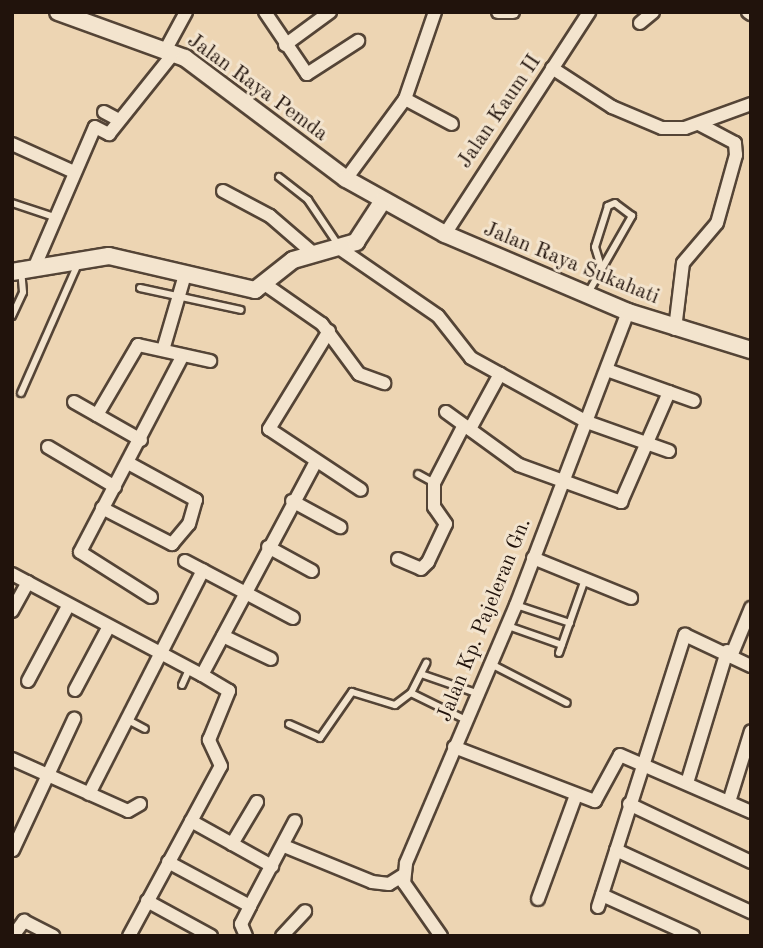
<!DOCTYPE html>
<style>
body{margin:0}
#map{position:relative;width:763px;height:948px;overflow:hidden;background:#edd5b3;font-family:"Old Standard TT",serif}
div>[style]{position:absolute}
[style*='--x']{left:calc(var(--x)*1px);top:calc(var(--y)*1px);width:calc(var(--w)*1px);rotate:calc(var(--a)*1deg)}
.roads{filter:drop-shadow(2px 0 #544436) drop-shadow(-2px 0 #544436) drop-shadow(0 2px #544436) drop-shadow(0 -2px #544436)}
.lane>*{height:6px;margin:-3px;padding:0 3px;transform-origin:3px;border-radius:3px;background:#f3e4ce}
.street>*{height:12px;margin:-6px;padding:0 6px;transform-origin:6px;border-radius:6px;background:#f3e4ce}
.secondary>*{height:16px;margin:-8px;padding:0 8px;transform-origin:8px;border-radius:8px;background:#f3e4ce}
span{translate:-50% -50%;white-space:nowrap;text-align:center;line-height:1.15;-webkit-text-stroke:6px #f3e4ce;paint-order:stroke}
.street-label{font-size:21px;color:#21130c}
.frame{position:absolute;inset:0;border:14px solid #21130c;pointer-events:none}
</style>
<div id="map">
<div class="roads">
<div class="lane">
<div style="--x:279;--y:177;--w:37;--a:38"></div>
<div style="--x:308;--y:200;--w:55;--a:56"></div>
<div style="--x:12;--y:203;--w:44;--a:18.4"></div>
<div style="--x:140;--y:288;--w:103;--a:12.3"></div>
<div style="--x:588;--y:293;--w:89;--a:-60.3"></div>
<div style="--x:632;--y:216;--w:21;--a:-143"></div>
<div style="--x:615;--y:203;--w:8;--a:157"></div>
<div style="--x:608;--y:206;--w:43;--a:107.6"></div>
<div style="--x:595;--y:247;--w:21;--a:73"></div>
<div style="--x:12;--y:316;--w:26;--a:-65"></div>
<div style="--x:23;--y:292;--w:21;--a:-95"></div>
<div style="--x:21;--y:393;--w:141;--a:-66.2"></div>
<div style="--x:418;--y:474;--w:18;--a:29"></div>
<div style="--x:516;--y:605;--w:57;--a:18.4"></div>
<div style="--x:508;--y:626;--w:57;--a:19.4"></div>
<div style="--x:559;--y:653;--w:78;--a:-70.6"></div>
<div style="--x:491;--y:664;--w:85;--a:27.2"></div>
<div style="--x:421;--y:674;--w:61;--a:19"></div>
<div style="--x:182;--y:685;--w:17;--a:-66"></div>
<div style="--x:411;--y:693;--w:61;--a:26.1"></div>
<div style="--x:448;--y:711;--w:25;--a:-64"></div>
<div style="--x:128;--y:720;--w:19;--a:28"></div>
<div style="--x:289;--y:724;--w:34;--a:24"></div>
<div style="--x:320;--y:738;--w:56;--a:-55.2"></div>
<div style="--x:352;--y:692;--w:45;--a:16.8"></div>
<div style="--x:395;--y:705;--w:20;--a:-37"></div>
<div style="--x:411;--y:693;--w:34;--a:-63"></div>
</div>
<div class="street">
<div style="--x:265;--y:12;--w:75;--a:55.9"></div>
<div style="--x:307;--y:74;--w:61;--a:-32.9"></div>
<div style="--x:498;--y:12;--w:15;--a:0"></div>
<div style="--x:748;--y:12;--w:4;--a:34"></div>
<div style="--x:640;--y:23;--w:17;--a:-40"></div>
<div style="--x:285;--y:45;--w:56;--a:-36.3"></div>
<div style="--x:166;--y:49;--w:42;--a:-61.6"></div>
<div style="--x:552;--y:68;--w:72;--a:33"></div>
<div style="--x:612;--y:107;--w:54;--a:22.8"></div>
<div style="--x:662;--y:128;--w:23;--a:0"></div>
<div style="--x:685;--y:128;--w:70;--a:-20"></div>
<div style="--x:405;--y:99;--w:53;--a:28"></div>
<div style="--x:104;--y:112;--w:17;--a:28"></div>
<div style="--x:12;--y:144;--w:68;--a:24.3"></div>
<div style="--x:346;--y:179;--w:99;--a:-53.6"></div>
<div style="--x:405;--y:99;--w:92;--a:-71"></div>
<div style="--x:223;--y:191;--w:53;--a:28"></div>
<div style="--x:270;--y:216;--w:58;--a:40.8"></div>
<div style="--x:445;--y:234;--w:265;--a:-57"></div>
<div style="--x:342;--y:250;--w:116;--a:34.5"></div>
<div style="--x:438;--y:316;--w:53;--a:51.8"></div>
<div style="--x:471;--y:358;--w:132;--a:28.9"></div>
<div style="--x:587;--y:422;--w:87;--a:19.5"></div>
<div style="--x:35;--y:266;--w:151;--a:-66.7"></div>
<div style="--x:95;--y:127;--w:16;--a:27"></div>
<div style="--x:109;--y:134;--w:104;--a:-51.3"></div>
<div style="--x:266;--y:285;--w:68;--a:34.9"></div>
<div style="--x:322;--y:324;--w:62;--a:53.5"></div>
<div style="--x:359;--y:374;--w:27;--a:20"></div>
<div style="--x:675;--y:329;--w:66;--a:-83.1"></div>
<div style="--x:683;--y:263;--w:52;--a:-49.6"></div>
<div style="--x:717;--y:223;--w:71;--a:-74.4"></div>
<div style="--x:736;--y:155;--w:12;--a:-95"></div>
<div style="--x:735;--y:143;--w:41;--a:-152.2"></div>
<div style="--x:329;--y:331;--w:115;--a:121.5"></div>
<div style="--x:269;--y:429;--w:110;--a:33.5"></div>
<div style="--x:163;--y:350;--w:78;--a:-73.7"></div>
<div style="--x:607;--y:370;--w:92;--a:19.6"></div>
<div style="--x:74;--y:402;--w:77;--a:29.6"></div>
<div style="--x:446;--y:412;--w:90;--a:36"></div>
<div style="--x:519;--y:465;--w:109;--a:19.9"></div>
<div style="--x:621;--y:502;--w:120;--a:-66.4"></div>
<div style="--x:97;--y:415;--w:81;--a:-59.6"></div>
<div style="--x:138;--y:345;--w:74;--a:12.5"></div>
<div style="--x:470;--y:429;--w:63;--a:-61.4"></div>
<div style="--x:48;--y:447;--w:78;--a:30.8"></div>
<div style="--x:292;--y:501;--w:55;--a:28.4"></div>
<div style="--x:102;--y:508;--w:79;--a:27.2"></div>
<div style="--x:172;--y:544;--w:26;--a:-50"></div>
<div style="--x:189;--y:524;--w:25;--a:-74"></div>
<div style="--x:196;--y:500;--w:77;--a:-151.4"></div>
<div style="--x:268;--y:547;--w:50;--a:28.6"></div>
<div style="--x:533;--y:558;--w:106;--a:22.2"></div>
<div style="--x:398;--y:559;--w:25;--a:23"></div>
<div style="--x:421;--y:569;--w:10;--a:-45"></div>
<div style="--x:428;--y:562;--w:42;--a:-64.7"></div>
<div style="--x:446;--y:524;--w:21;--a:-125"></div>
<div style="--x:434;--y:507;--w:24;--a:-90"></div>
<div style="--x:434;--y:483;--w:65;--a:-62.7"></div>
<div style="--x:185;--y:561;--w:122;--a:27.8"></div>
<div style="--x:12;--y:574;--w:215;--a:28"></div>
<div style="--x:151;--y:597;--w:84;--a:-147.6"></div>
<div style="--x:80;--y:552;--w:220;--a:-62.4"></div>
<div style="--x:12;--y:611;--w:33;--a:-61"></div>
<div style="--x:223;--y:636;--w:53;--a:25.6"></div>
<div style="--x:732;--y:654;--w:50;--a:-67.6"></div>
<div style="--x:28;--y:681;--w:85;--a:-61.9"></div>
<div style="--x:75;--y:690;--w:70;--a:-62"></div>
<div style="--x:454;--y:747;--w:151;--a:21"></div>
<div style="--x:595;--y:801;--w:52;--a:-61.5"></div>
<div style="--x:620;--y:755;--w:143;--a:23.5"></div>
<div style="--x:12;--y:759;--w:127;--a:24.1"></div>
<div style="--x:128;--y:811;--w:14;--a:-30"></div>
<div style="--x:687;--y:783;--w:138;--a:-73.1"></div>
<div style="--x:89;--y:794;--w:251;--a:-63"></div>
<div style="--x:729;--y:802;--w:74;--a:-72.8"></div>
<div style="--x:629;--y:804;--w:135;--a:25.4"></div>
<div style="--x:191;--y:821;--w:93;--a:29.1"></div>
<div style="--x:232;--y:844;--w:49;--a:-59.2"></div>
<div style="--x:284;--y:846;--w:95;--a:22.2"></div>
<div style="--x:372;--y:882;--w:17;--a:7"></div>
<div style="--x:389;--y:884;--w:15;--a:-32"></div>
<div style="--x:13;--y:850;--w:145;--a:-65"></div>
<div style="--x:616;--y:850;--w:149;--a:24.7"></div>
<div style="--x:168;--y:862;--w:93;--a:28.2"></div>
<div style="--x:250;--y:906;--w:96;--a:-62.1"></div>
<div style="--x:602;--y:895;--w:100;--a:24.3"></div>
<div style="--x:538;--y:899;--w:111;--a:-69.9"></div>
<div style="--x:147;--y:901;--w:73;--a:28.7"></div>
<div style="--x:598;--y:907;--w:286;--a:-72.3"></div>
<div style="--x:685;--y:635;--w:73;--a:25.2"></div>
<div style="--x:13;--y:936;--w:19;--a:-54"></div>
<div style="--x:24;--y:921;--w:33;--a:27"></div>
<div style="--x:129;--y:936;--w:193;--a:-61.6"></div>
<div style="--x:221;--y:766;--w:29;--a:-115"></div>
<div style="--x:209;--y:740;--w:53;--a:-67.8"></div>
<div style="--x:229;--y:691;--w:31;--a:-149"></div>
<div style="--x:202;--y:675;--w:240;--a:-61.9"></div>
<div style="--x:246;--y:936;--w:13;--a:-113"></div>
<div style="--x:241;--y:924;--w:20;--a:-63"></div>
<div style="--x:282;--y:936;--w:34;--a:-47"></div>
<div style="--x:441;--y:936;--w:65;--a:-124.9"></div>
<div style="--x:404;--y:883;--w:20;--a:-84"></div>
<div style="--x:406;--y:863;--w:280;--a:-66.9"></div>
<div style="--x:516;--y:605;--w:314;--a:-69.1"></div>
</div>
<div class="secondary">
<div style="--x:58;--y:12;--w:135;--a:19.9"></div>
<div style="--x:185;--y:58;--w:201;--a:36.9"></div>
<div style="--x:346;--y:179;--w:113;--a:29.1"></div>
<div style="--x:445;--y:234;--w:199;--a:23.1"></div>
<div style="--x:628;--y:312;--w:129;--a:17.2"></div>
<div style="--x:12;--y:272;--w:98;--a:-9.4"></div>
<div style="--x:109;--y:256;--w:150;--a:13.1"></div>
<div style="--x:255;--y:290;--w:48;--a:-38.3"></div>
<div style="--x:293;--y:260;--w:66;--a:-15.9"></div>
<div style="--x:356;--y:242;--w:48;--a:-57"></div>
</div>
</div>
<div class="street-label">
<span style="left:257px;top:88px;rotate:36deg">Jalan Raya Pemda</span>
<span style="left:500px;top:112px;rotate:-56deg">Jalan Kaum II</span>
<span style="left:571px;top:264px;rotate:22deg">Jalan Raya Sukahati</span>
<span style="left:485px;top:620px;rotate:-68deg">Jalan Kp. Pajeleran Gn.</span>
</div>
<div class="frame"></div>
</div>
